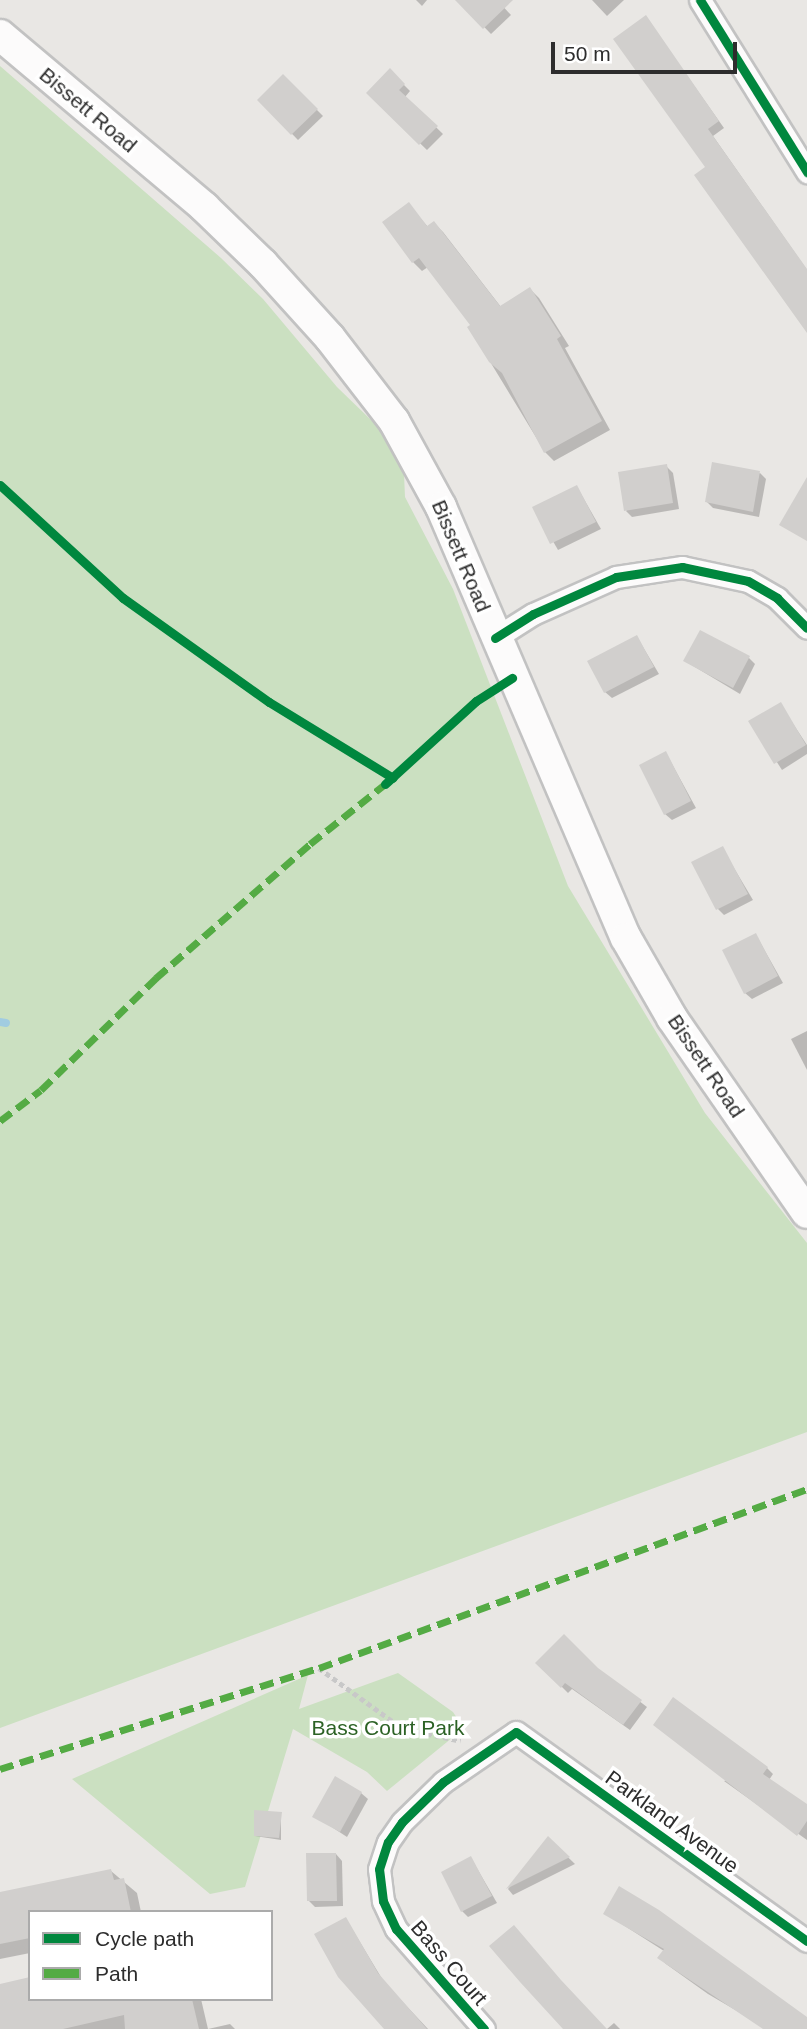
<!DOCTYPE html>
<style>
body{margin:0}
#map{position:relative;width:807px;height:2029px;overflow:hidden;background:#e9e7e4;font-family:Arial,sans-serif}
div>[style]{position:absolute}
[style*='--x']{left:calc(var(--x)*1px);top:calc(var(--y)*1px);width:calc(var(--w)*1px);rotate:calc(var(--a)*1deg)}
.green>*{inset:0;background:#cbe0c1}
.shadow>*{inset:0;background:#0003}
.stream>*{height:8px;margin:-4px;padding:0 4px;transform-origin:4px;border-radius:4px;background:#a1cce1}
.building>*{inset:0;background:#d1cfcd}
.path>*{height:4.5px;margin-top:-2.25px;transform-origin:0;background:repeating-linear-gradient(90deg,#c8c8c8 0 5px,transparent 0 8.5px)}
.roads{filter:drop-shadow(2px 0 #c2c2c2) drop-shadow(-2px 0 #c2c2c2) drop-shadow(0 2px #c2c2c2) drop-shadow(0 -2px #c2c2c2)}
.minor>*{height:21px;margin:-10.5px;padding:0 10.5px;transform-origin:10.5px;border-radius:10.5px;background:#fcfbfb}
.secondary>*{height:30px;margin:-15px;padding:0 15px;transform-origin:15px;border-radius:15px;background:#fcfbfb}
.quiet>*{height:7px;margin-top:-3.5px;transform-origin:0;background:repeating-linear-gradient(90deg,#54ab44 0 14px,transparent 0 21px)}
.cycleway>*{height:9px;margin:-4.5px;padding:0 4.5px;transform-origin:4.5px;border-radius:4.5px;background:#00873e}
span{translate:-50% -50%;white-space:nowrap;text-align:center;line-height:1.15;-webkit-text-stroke:7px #fff;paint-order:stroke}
.street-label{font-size:21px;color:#2d2d2d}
.park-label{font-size:21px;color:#2c6225}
.legend{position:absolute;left:28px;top:1910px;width:245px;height:91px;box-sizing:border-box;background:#fff;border:2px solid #ababab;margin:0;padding:9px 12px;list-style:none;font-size:21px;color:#2d2d2d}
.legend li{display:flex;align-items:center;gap:14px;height:35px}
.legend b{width:35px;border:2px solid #ababab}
.scale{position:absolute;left:551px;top:42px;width:186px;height:32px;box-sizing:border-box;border:4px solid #2d2d2d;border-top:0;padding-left:9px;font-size:21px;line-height:24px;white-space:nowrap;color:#2d2d2d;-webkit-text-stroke:5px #fff;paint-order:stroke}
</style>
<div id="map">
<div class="green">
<div style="clip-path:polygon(0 66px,221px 258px,263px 299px,337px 387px,403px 451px,405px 497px,453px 589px,568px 886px,705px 1113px,807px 1243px,807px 1432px,0 1728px)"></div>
<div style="clip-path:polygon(398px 1673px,453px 1712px,459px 1721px,458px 1733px,387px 1791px,367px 1772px,293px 1729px,245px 1887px,210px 1894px,72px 1779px,308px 1675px,299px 1709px)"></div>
</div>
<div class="shadow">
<div style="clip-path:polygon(416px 0,427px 0,422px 6px)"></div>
<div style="clip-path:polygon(458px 0,497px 0,511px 15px,491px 34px)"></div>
<div style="clip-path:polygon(592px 0,624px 0,607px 16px)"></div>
<div style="clip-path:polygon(646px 18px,724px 128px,713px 136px,807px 270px,807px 332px,707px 168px)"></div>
<div style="clip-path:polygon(390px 71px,410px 91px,405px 97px,443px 134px,427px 150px,368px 93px)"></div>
<div style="clip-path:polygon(283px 76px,323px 116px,298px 140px,259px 100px)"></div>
<div style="clip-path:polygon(409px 205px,428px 227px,434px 223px,443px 232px,501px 307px,530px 289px,539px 298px,569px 346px,565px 348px,610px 430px,554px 461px,545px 452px,469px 327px,473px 325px,428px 267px,422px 271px,413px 262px,384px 222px)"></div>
<div style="clip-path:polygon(666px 466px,673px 473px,679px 509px,632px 517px,626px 511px)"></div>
<div style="clip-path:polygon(760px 473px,766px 479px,759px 517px,713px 508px,707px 502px)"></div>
<div style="clip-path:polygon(577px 487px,601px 529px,558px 550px,534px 508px)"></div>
<div style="clip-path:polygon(637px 637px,659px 674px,612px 698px,605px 692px)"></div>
<div style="clip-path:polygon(749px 658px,755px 664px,740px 694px,685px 661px)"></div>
<div style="clip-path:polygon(780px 704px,807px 745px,807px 754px,782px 770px,751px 722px)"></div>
<div style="clip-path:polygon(666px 753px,696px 808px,672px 820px,665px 814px)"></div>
<div style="clip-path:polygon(722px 848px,753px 900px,724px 915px,718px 909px)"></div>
<div style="clip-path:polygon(756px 935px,783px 983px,752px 999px,745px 993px)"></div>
<div style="clip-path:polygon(807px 1031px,807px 1070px,791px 1039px)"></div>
<div style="clip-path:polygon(538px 1663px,597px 1669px,647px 1707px,630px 1730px,572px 1689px,568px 1693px)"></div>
<div style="clip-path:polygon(767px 1768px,773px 1774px,769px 1780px,807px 1806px,807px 1840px,724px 1781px)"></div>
<div style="clip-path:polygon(361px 1793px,368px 1799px,347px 1837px,315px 1816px)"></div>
<div style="clip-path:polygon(281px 1814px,281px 1840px,255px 1836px)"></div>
<div style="clip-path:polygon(548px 1838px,575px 1864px,513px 1895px,508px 1889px)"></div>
<div style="clip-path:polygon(336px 1854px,342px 1861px,343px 1906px,315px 1907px,309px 1901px)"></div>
<div style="clip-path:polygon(471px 1858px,497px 1903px,468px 1917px,462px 1911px)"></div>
<div style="clip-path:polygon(111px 1871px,137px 1893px,141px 1912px,30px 1912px,30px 1953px,0 1959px,0 1894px)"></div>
<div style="clip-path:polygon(606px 1914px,807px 2019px,807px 2029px,768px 2029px,708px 1994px,666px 1964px,660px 1958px,664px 1951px)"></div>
<div style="clip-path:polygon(346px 1919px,384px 1982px,428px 2029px,388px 2029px)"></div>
<div style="clip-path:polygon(0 1986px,30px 1999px,201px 1999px,208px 2029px,0 2029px)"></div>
<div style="clip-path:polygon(614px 2023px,620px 2029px,607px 2029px)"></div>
<div style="clip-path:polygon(230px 2024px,235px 2029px,208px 2029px)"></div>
</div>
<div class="stream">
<div style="--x:0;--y:1022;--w:6;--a:9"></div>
</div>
<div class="building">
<div style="clip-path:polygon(455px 0,513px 0,483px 29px)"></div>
<div style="clip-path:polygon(646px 15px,719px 121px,708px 129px,807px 269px,807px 333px,694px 175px,705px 167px,613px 39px)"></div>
<div style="clip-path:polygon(390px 68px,405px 84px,399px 90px,438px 126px,419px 145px,366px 93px)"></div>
<div style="clip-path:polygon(283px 74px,318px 109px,291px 135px,257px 100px)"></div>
<div style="clip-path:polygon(409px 202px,427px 226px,434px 221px,500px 306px,530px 287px,561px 336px,557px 339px,602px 421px,544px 453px,502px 373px,489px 362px,467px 327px,470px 325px,419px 258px,412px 263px,382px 222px)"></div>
<div style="clip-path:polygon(712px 462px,760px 471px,753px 512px,705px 502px)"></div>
<div style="clip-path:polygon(667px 464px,673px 503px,624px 511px,618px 472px)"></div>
<div style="clip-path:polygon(807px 477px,807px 541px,779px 525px)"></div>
<div style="clip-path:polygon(577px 485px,596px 522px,550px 544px,532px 507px)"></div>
<div style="clip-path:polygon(700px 630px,750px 656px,733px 688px,683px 661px)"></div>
<div style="clip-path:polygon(637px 635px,654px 667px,604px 693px,587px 661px)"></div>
<div style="clip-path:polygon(781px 702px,806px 745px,774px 764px,748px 721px)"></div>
<div style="clip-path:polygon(666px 751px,691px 801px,664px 815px,639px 765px)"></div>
<div style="clip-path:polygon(723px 846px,748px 894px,716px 910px,691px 862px)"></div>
<div style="clip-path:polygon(756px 933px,778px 976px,744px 994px,722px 950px)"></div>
<div style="clip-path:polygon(564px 1634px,598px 1668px,642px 1700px,623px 1725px,565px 1683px,561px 1688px,535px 1663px)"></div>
<div style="clip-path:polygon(673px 1697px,768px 1767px,763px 1774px,807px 1804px,807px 1821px,797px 1836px,653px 1725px)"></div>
<div style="clip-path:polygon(335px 1776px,362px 1792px,340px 1832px,312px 1817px)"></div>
<div style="clip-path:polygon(254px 1810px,282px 1812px,279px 1838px,254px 1836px)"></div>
<div style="clip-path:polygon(548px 1836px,570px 1857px,506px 1889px)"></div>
<div style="clip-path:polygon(306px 1853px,336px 1853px,337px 1901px,307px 1901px)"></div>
<div style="clip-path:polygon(471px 1856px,492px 1896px,461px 1912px,441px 1872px)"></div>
<div style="clip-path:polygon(111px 1869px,114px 1880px,124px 1878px,131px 1912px,30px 1912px,30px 1938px,0 1944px,0 1892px)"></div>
<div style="clip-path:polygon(619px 1886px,659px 1910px,807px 2017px,807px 2029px,763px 2029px,657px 1958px,664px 1949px,603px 1914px)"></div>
<div style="clip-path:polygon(346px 1917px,378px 1973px,427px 2029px,384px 2029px,338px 1977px,314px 1934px)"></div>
<div style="clip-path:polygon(514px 1925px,561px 1980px,607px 2029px,563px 2029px,520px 1982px,489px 1946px)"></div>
<div style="clip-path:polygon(30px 1977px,30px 1999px,192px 1999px,199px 2029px,125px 2029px,124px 2015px,63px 2029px,0 2029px,0 1984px)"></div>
</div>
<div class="path">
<div style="--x:319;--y:1668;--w:102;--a:35.9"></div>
<div style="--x:402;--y:1728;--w:60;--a:12.4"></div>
</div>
<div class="roads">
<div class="minor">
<div style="--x:700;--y:0;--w:203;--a:58.1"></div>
<div style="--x:495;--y:638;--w:45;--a:-32.3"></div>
<div style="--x:533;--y:614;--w:91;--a:-24"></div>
<div style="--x:616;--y:577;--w:67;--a:-8.6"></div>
<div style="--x:682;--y:567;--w:67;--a:12"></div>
<div style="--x:748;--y:581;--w:34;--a:30"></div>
<div style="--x:777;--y:598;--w:42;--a:45"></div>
<div style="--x:484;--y:2029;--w:133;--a:-131.3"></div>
<div style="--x:396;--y:1929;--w:31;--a:-115"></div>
<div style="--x:383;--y:1901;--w:32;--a:-97"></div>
<div style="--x:379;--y:1869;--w:28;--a:-72"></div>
<div style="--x:388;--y:1842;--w:24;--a:-55"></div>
<div style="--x:402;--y:1822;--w:57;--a:-44.3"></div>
<div style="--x:443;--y:1782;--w:88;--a:-34.4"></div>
<div style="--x:516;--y:1732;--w:358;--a:35.7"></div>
</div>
<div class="secondary">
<div style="--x:0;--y:35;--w:267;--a:40.1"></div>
<div style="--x:204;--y:207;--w:82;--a:44"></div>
<div style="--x:263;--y:264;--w:100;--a:47.8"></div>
<div style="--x:330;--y:338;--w:105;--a:52.4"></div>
<div style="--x:394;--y:421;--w:98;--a:61.3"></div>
<div style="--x:441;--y:507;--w:469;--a:66.8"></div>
<div style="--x:626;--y:938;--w:92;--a:60.1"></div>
<div style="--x:672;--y:1018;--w:237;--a:55.3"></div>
</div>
</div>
<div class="quiet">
<div style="--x:0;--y:1121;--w:51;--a:-37.1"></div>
<div style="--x:41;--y:1090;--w:161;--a:-44.2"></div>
<div style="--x:156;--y:978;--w:204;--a:-41"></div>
<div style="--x:310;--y:844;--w:101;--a:-38.6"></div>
<div style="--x:0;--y:1769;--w:335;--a:-17.6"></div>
<div style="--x:319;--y:1668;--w:520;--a:-20.14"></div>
</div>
<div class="cycleway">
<div style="--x:700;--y:0;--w:203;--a:58.1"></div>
<div style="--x:0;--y:485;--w:167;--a:42.6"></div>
<div style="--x:123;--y:598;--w:179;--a:35.5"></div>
<div style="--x:269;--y:702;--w:145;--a:31.5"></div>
<div style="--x:495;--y:638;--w:45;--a:-32.3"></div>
<div style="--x:533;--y:614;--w:91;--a:-24"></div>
<div style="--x:616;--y:577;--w:67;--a:-8.6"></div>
<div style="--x:682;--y:567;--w:67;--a:12"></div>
<div style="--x:748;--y:581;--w:34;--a:30"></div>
<div style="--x:777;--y:598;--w:42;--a:45"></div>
<div style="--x:385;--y:784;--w:123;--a:-42.4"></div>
<div style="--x:476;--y:701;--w:43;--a:-32.6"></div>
<div style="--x:484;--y:2029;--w:133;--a:-131.3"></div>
<div style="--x:396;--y:1929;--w:31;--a:-115"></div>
<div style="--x:383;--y:1901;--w:32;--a:-97"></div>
<div style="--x:379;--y:1869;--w:28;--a:-72"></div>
<div style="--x:388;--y:1842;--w:24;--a:-55"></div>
<div style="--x:402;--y:1822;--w:57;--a:-44.3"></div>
<div style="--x:443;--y:1782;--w:88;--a:-34.4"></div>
<div style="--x:516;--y:1732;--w:358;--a:35.7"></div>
</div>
<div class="street-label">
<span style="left:88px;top:110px;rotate:40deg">Bissett Road</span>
<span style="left:461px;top:556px;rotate:67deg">Bissett Road</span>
<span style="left:706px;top:1066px;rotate:56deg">Bissett Road</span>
<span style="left:672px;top:1822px;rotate:36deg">Parkland Avenue</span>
<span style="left:449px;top:1963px;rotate:49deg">Bass Court</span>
</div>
<div class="park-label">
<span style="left:388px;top:1728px">Bass Court Park</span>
</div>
<ul class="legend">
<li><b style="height:9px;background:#00873e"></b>Cycle path</li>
<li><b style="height:9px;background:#54ab44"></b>Path</li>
</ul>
<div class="scale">50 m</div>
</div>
